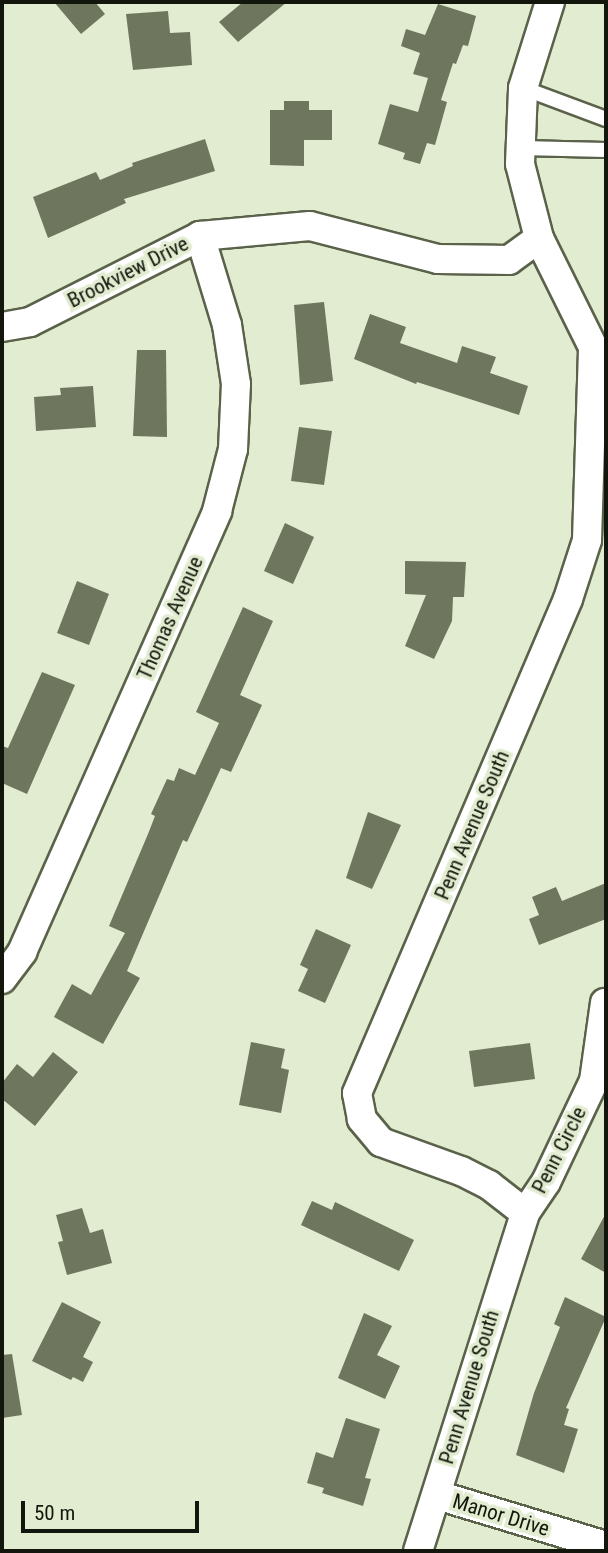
<!DOCTYPE html>
<style>
body{margin:0}
#map{position:relative;width:608px;height:1553px;overflow:hidden;background:#e2ecd0;font-family:"Roboto Condensed",sans-serif}
div>[style]{position:absolute}
[style*='--x']{left:calc(var(--x)*1px);top:calc(var(--y)*1px);width:calc(var(--w)*1px);rotate:calc(var(--a)*1deg)}
.building>*{inset:0;background:#6e765d}
.roads{filter:drop-shadow(2px 0 #5a624a) drop-shadow(-2px 0 #5a624a) drop-shadow(0 2px #5a624a) drop-shadow(0 -2px #5a624a)}
.lane>*{height:14px;margin:-7px;padding:0 7px;transform-origin:7px;border-radius:7px;background:#fff}
.street>*{height:28px;margin:-14px;padding:0 14px;transform-origin:14px;border-radius:14px;background:#fff}
span{translate:-50% -50%;white-space:nowrap;text-align:center;line-height:1.15;-webkit-text-stroke:7px #e2ecd0;paint-order:stroke}
.street-label{font-size:21px;color:#12160c}
.frame{position:absolute;inset:0;border:4px solid #12160c;pointer-events:none}
.scale{position:absolute;left:21px;top:1501px;width:178px;height:32px;box-sizing:border-box;border:4px solid #12160c;border-top:0;padding-left:9px;font-size:21px;line-height:24px;white-space:nowrap;color:#12160c;-webkit-text-stroke:5px #e2ecd0;paint-order:stroke}
</style>
<div id="map">
<div class="building">
<div style="clip-path:polygon(54px 2px,95px 2px,105px 14px,81px 34px)"></div>
<div style="clip-path:polygon(243px 2px,287px 2px,238px 42px,219px 22px)"></div>
<div style="clip-path:polygon(438px 4px,476px 16px,468px 46px,463px 45px,456px 64px,453px 63px,441px 100px,447px 102px,435px 145px,427px 143px,420px 164px,403px 159px,405px 153px,378px 144px,390px 104px,418px 112px,428px 78px,413px 74px,420px 53px,401px 46px,406px 29px,425px 35px)"></div>
<div style="clip-path:polygon(168px 11px,170px 33px,190px 32px,192px 65px,133px 70px,126px 14px)"></div>
<div style="clip-path:polygon(284px 101px,309px 101px,309px 110px,332px 110px,332px 140px,304px 140px,304px 166px,270px 165px,270px 110px,284px 110px)"></div>
<div style="clip-path:polygon(205px 139px,215px 171px,124px 199px,126px 203px,48px 238px,33px 197px,96px 172px,100px 180px,133px 166px,132px 163px)"></div>
<div style="clip-path:polygon(324px 302px,333px 381px,300px 385px,294px 305px)"></div>
<div style="clip-path:polygon(370px 314px,406px 327px,400px 343px,457px 363px,462px 346px,496px 357px,490px 373px,528px 386px,519px 415px,417px 382px,416px 384px,354px 359px)"></div>
<div style="clip-path:polygon(137px 350px,166px 350px,167px 437px,133px 436px)"></div>
<div style="clip-path:polygon(93px 386px,96px 427px,36px 431px,34px 397px,61px 395px,60px 388px)"></div>
<div style="clip-path:polygon(299px 427px,332px 431px,324px 485px,291px 481px)"></div>
<div style="clip-path:polygon(285px 523px,314px 537px,293px 584px,264px 571px)"></div>
<div style="clip-path:polygon(405px 561px,466px 562px,464px 597px,453px 597px,452px 621px,434px 659px,405px 646px,426px 595px,405px 594px)"></div>
<div style="clip-path:polygon(77px 581px,109px 594px,89px 645px,57px 633px)"></div>
<div style="clip-path:polygon(243px 607px,273px 621px,240px 695px,262px 705px,231px 772px,221px 768px,187px 842px,183px 840px,127px 971px,140px 978px,103px 1044px,54px 1017px,72px 984px,91px 995px,125px 933px,109px 926px,148px 834px,155px 816px,151px 814px,167px 779px,174px 781px,179px 768px,195px 775px,219px 723px,196px 712px)"></div>
<div style="clip-path:polygon(42px 672px,75px 685px,27px 794px,2px 783px,2px 746px,8px 748px)"></div>
<div style="clip-path:polygon(368px 812px,401px 825px,372px 889px,346px 878px)"></div>
<div style="clip-path:polygon(606px 883px,606px 919px,539px 945px,529px 919px,539px 915px,532px 897px,556px 887px,562px 901px)"></div>
<div style="clip-path:polygon(316px 929px,351px 945px,325px 1003px,298px 991px,308px 969px,300px 965px)"></div>
<div style="clip-path:polygon(251px 1042px,285px 1049px,281px 1068px,289px 1070px,281px 1113px,239px 1105px)"></div>
<div style="clip-path:polygon(530px 1043px,535px 1079px,474px 1087px,469px 1051px)"></div>
<div style="clip-path:polygon(53px 1052px,78px 1072px,35px 1126px,2px 1099px,2px 1083px,17px 1064px,33px 1077px)"></div>
<div style="clip-path:polygon(312px 1201px,332px 1210px,335px 1202px,414px 1240px,399px 1271px,301px 1225px)"></div>
<div style="clip-path:polygon(82px 1208px,90px 1233px,103px 1229px,112px 1263px,67px 1275px,58px 1242px,63px 1241px,56px 1215px)"></div>
<div style="clip-path:polygon(606px 1213px,606px 1273px,581px 1259px)"></div>
<div style="clip-path:polygon(565px 1297px,606px 1317px,566px 1408px,569px 1409px,564px 1425px,578px 1429px,564px 1473px,516px 1455px,534px 1393px,560px 1327px,554px 1324px)"></div>
<div style="clip-path:polygon(62px 1302px,101px 1322px,83px 1357px,93px 1362px,83px 1382px,73px 1377px,71px 1380px,32px 1361px)"></div>
<div style="clip-path:polygon(364px 1313px,392px 1326px,377px 1355px,400px 1366px,385px 1399px,338px 1378px)"></div>
<div style="clip-path:polygon(12px 1354px,22px 1415px,2px 1418px,2px 1355px)"></div>
<div style="clip-path:polygon(346px 1418px,380px 1429px,365px 1478px,371px 1479px,363px 1506px,322px 1493px,324px 1488px,307px 1483px,316px 1452px,333px 1458px)"></div>
</div>
<div class="roads">
<div class="lane">
<div style="--x:523;--y:88;--w:89;--a:20.5"></div>
<div style="--x:521;--y:148;--w:85;--a:1.3"></div>
</div>
<div class="street">
<div style="--x:2;--y:327;--w:28;--a:-10"></div>
<div style="--x:30;--y:322;--w:191;--a:-26.8"></div>
<div style="--x:200;--y:236;--w:110;--a:-5.2"></div>
<div style="--x:310;--y:226;--w:132;--a:14.5"></div>
<div style="--x:438;--y:259;--w:71;--a:0.8"></div>
<div style="--x:509;--y:260;--w:37;--a:-36"></div>
<div style="--x:2;--y:979;--w:34;--a:-53"></div>
<div style="--x:22;--y:952;--w:482;--a:-66.1"></div>
<div style="--x:217;--y:511;--w:64;--a:-75.5"></div>
<div style="--x:233;--y:449;--w:65;--a:-87.4"></div>
<div style="--x:236;--y:384;--w:60;--a:-98.7"></div>
<div style="--x:227;--y:325;--w:93;--a:-106.9"></div>
<div style="--x:525;--y:1213;--w:37;--a:-56"></div>
<div style="--x:546;--y:1182;--w:112;--a:-64.6"></div>
<div style="--x:594;--y:1081;--w:79;--a:-82"></div>
<div style="--x:437;--y:1495;--w:177;--a:16.8"></div>
<div style="--x:418;--y:1551;--w:355;--a:-72.4"></div>
<div style="--x:525;--y:1213;--w:46;--a:-142.1"></div>
<div style="--x:489;--y:1185;--w:31;--a:-153"></div>
<div style="--x:461;--y:1171;--w:85;--a:-160.1"></div>
<div style="--x:381;--y:1142;--w:30;--a:-130"></div>
<div style="--x:362;--y:1119;--w:26;--a:-101"></div>
<div style="--x:357;--y:1093;--w:537;--a:-66.87"></div>
<div style="--x:568;--y:599;--w:62;--a:-72.1"></div>
<div style="--x:587;--y:540;--w:193;--a:-88.2"></div>
<div style="--x:593;--y:347;--w:122;--a:-116.4"></div>
<div style="--x:539;--y:238;--w:76;--a:-104.4"></div>
<div style="--x:520;--y:164;--w:76;--a:-87.7"></div>
<div style="--x:523;--y:88;--w:90;--a:-72.6"></div>
</div>
</div>
<div class="street-label">
<span style="left:128px;top:272px;rotate:-27deg">Brookview Drive</span>
<span style="left:170px;top:618px;rotate:-66deg">Thomas Avenue</span>
<span style="left:472px;top:825px;rotate:-67deg">Penn Avenue South</span>
<span style="left:559px;top:1150px;rotate:-63deg">Penn Circle</span>
<span style="left:469px;top:1387px;rotate:-73deg">Penn Avenue South</span>
<span style="left:501px;top:1515px;rotate:17deg">Manor Drive</span>
</div>
<div class="frame"></div>
<div class="scale">50 m</div>
</div>
